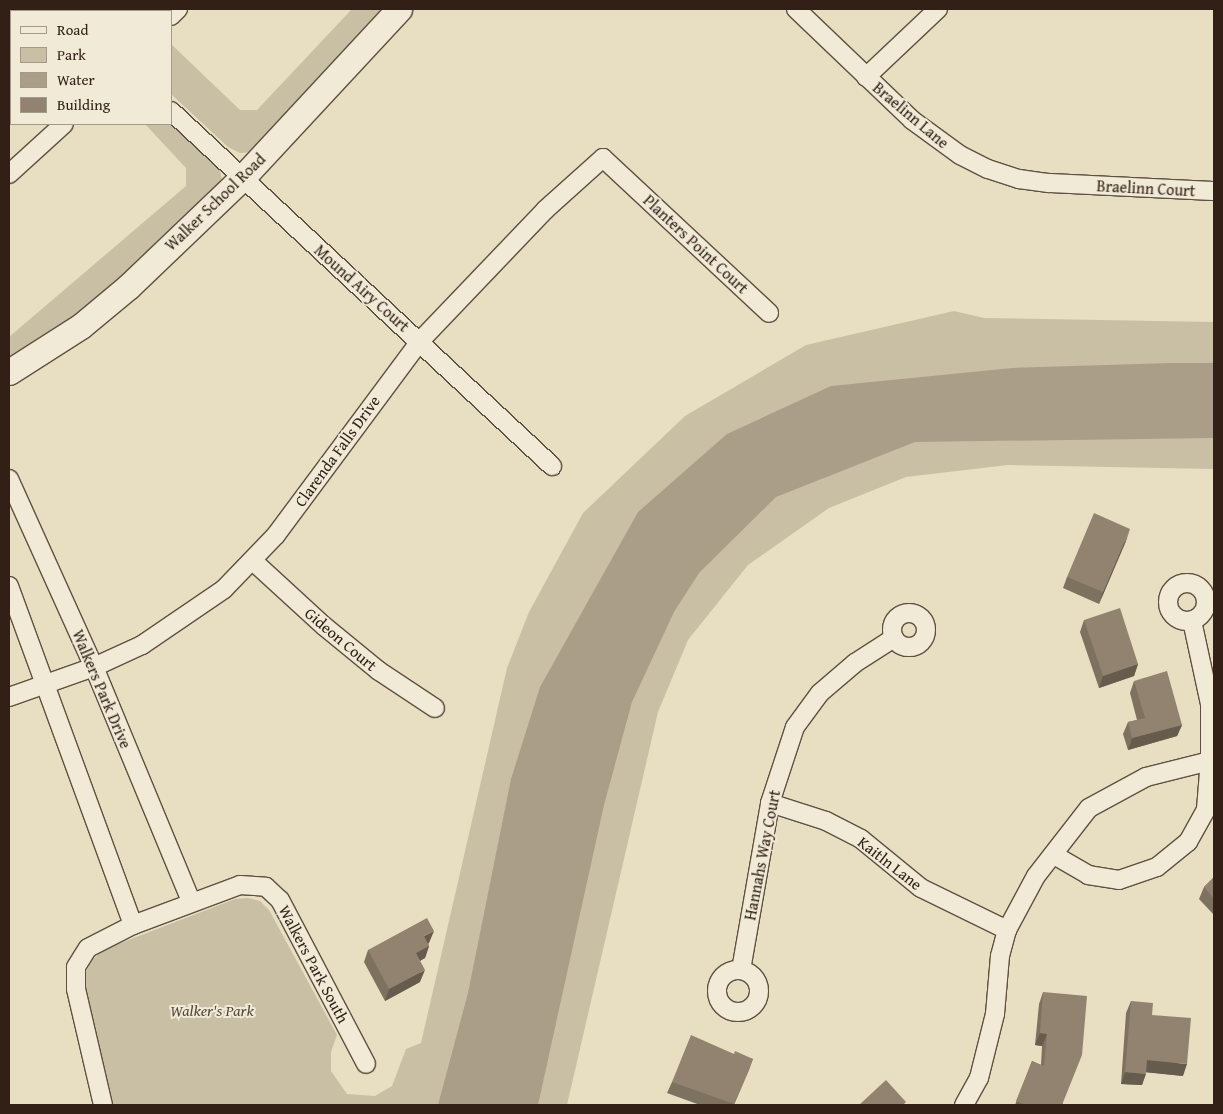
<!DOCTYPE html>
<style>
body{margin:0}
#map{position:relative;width:1223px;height:1114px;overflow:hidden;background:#e8dfc2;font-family:"Gentium Book Plus",serif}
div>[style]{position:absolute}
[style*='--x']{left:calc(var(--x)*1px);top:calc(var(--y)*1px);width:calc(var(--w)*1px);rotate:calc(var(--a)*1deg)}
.green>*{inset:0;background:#c9bfa5}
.water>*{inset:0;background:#aa9e88}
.roads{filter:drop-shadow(1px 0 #605041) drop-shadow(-1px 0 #605041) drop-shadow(0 1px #605041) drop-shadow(0 -1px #605041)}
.street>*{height:18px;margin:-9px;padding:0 9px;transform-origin:9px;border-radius:9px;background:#f0ead7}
.street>.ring{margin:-9px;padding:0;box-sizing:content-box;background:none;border:18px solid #f0ead7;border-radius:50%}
.secondary>*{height:25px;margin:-12.5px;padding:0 12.5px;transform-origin:12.5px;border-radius:12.5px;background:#f0ead7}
.wall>*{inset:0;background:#7d715f}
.shaded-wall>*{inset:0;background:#665c4e}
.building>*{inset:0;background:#91836f}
span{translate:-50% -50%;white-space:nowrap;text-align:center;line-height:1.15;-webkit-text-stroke:4px #f0ead7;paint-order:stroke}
.street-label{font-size:16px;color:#322016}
.park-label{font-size:16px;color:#58483a;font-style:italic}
.frame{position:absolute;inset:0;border:10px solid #322016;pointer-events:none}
.legend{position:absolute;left:10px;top:10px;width:162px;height:115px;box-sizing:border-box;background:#f0ead7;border:1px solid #a4998a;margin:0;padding:6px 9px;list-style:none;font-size:15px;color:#322016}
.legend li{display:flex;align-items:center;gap:10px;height:25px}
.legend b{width:25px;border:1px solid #a4998a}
</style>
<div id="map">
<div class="green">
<div style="clip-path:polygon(352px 9px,388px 9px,252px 152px,240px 153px,228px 147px,171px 94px,171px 44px,240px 110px,257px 110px)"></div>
<div style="clip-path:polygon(145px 124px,171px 124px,220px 170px,222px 181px,128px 280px,9px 368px,9px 337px,186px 186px,186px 168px)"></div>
<div style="clip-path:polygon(954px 311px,984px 318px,1214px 322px,1214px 469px,1008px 465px,906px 477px,829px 508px,748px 565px,688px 640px,658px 712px,567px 1105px,112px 1105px,84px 989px,86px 972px,93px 959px,105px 949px,235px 899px,248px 898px,260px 901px,269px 910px,337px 1035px,331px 1052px,331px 1071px,347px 1094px,375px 1096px,392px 1086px,406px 1049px,421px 1043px,507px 668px,529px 612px,583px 513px,685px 416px,806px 345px)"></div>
</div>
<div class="water">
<div style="clip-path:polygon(1171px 363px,1214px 363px,1214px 438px,915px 442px,776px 497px,699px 573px,674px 612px,632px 702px,604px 805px,538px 1105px,438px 1105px,468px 993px,511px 779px,540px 687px,638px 512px,727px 434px,831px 386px,1012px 368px)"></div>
</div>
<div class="roads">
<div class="street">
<div style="--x:62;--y:9;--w:3;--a:45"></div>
<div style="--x:796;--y:9;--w:161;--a:43.7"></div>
<div style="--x:912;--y:120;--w:59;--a:36.1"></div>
<div style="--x:960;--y:155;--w:31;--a:27"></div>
<div style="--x:988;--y:169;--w:33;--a:18"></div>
<div style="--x:1019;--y:179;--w:30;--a:8"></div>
<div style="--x:1049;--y:183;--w:165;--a:2.8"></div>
<div style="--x:171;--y:16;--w:10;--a:-45"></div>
<div style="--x:866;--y:77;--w:99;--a:-43.4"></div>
<div style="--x:171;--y:111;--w:521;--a:42.98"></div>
<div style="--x:9;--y:174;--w:74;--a:-42.3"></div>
<div style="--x:9;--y:479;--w:206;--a:65.7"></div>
<div style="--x:94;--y:667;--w:253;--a:67.5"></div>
<div style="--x:253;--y:561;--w:96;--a:42.5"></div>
<div style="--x:324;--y:626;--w:71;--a:39.3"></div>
<div style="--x:379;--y:671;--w:67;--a:33.5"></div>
<div class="ring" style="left:1168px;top:583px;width:20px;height:20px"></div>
<div style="--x:9;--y:586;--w:361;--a:69.9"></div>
<div class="ring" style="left:892px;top:613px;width:16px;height:16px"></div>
<div style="--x:9;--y:697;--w:90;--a:-19.4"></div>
<div style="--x:94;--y:667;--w:53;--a:-24.6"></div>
<div style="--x:142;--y:645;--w:99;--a:-34.3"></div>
<div style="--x:224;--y:589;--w:75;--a:-46.1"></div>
<div style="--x:276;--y:535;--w:242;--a:-53.4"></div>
<div style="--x:420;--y:341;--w:181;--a:-46.3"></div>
<div style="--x:545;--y:210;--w:78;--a:-41.9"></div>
<div style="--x:603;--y:158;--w:227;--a:43"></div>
<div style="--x:770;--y:803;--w:59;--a:17.8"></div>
<div style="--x:826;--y:821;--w:39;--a:27"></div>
<div style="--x:861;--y:839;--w:77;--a:39.2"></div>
<div style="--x:921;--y:888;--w:96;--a:26"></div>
<div style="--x:1054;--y:855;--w:39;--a:30"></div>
<div style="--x:1088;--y:875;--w:31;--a:9"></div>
<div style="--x:1119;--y:880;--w:40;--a:-18.9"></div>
<div style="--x:1157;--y:867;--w:40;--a:-39"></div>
<div style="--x:1188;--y:842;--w:38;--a:-61"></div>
<div style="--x:1206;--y:809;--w:50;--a:-85.4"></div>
<div style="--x:1210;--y:759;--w:55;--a:-90"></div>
<div style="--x:1210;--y:704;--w:85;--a:-102.2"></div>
<div style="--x:741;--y:970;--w:169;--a:-80.1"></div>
<div style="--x:770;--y:803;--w:80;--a:-71.8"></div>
<div style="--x:795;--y:727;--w:42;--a:-53.7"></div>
<div style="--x:820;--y:693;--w:46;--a:-40.6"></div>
<div style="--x:855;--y:663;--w:46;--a:-32.7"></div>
<div class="ring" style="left:717px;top:970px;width:24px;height:24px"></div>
<div style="--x:103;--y:1105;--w:119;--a:-103.1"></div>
<div style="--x:76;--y:989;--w:22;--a:-90"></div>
<div style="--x:76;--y:967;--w:22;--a:-58"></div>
<div style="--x:88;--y:948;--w:51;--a:-27.1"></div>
<div style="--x:133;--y:925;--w:114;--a:-20.5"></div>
<div style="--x:240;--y:885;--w:26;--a:4"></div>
<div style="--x:266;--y:887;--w:19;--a:43"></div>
<div style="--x:280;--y:900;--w:185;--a:62.3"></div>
<div style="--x:964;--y:1105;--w:31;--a:-61"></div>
<div style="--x:979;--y:1078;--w:66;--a:-76"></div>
<div style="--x:995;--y:1014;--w:58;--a:-85.1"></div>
<div style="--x:1000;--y:956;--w:27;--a:-75"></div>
<div style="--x:1007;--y:930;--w:61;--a:-61.8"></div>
<div style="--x:1036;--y:876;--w:86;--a:-52.1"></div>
<div style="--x:1089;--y:808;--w:65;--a:-28.5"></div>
<div style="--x:1146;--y:777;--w:70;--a:-14"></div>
</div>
<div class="secondary">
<div style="--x:9;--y:372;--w:85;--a:-32.6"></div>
<div style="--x:81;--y:326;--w:62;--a:-39.8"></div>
<div style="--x:129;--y:286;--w:156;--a:-43.7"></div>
<div style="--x:242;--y:178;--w:231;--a:-47.1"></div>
</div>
</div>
<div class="wall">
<div style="clip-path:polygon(1126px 541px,1099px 604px,1063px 588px,1067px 577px)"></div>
<div style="clip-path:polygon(1084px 620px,1138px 664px,1134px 676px,1099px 688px,1080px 632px)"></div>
<div style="clip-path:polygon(1134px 681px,1182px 725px,1177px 736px,1128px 750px,1123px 734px,1128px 722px,1137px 720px,1130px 693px)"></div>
<div style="clip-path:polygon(1214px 877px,1214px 915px,1199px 899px,1204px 887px)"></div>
<div style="clip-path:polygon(428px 943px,429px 946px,425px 958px,420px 961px,420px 982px,385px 1001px,364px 962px,368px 950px,429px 943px)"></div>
<div style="clip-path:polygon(1043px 992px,1063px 1105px,1015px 1105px,1032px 1061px,1041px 1065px,1042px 1046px,1035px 1045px,1039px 1004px)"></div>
<div style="clip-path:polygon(1131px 1001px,1152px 1015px,1183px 1076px,1146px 1072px,1142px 1085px,1121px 1084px,1126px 1013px)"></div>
<div style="clip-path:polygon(734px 1054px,753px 1059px,734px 1105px,700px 1105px,667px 1093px,672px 1082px)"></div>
</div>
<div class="shaded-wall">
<div style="clip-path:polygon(1130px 529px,1126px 541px,1099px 604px,1103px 592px)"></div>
<div style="clip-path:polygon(1138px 664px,1134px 676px,1099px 688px,1103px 676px)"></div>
<div style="clip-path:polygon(1182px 725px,1177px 736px,1128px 750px,1132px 738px)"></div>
<div style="clip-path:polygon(434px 931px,429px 943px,420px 948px,424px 936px)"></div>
<div style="clip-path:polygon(429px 946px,425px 958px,412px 965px,416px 953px)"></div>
<div style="clip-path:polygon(425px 970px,420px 982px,385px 1001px,389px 989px)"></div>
<div style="clip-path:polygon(1040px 1033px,1047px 1034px,1042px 1046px,1035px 1045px)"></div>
<div style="clip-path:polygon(753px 1059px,749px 1070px,734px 1105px)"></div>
<div style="clip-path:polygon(1147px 1060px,1187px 1064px,1183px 1076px,1143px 1072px)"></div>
<div style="clip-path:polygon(1125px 1072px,1146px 1074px,1142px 1085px,1121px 1084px)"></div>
</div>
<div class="building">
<div style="clip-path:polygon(1094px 513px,1130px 529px,1103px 592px,1067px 577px)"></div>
<div style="clip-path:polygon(1120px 608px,1138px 664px,1103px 676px,1084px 620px)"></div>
<div style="clip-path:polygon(1167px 671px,1182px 725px,1132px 738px,1128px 722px,1145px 718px,1134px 681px)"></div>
<div style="clip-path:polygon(1214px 877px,1214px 899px,1204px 887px)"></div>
<div style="clip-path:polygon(427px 918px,434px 931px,424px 936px,429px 946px,416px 953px,425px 970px,389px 989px,368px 950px)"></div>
<div style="clip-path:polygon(1043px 992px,1087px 996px,1082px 1055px,1062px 1105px,1026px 1105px,1016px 1101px,1032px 1061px,1044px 1066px,1047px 1034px,1040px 1033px)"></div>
<div style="clip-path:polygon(1131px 1001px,1153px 1003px,1152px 1015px,1191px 1018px,1187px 1064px,1147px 1060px,1146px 1074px,1125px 1072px)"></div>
<div style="clip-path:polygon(691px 1035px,734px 1054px,735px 1051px,753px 1059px,734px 1104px,672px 1082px)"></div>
<div style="clip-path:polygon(886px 1080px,906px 1102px,903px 1105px,859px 1105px)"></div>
</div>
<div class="street-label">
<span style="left:911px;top:115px;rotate:40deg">Braelinn Lane</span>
<span style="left:1146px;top:188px;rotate:3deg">Braelinn Court</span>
<span style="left:215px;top:202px;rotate:-44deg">Walker School Road</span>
<span style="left:696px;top:244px;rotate:43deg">Planters Point Court</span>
<span style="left:362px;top:288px;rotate:42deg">Mound Airy Court</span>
<span style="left:337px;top:451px;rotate:-54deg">Clarenda Falls Drive</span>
<span style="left:341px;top:639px;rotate:40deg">Gideon Court</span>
<span style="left:102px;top:689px;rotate:67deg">Walkers Park Drive</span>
<span style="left:762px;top:855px;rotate:-79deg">Hannahs Way Court</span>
<span style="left:890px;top:863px;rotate:38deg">Kaitln Lane</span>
<span style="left:314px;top:964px;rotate:62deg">Walkers Park South</span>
</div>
<div class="park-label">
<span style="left:212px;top:1010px">Walker's Park</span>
</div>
<div class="frame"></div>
<ul class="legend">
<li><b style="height:6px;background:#f0ead7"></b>Road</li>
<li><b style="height:14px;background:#c9bfa5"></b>Park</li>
<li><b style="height:14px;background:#aa9e88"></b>Water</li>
<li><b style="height:14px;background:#91836f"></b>Building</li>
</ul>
</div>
